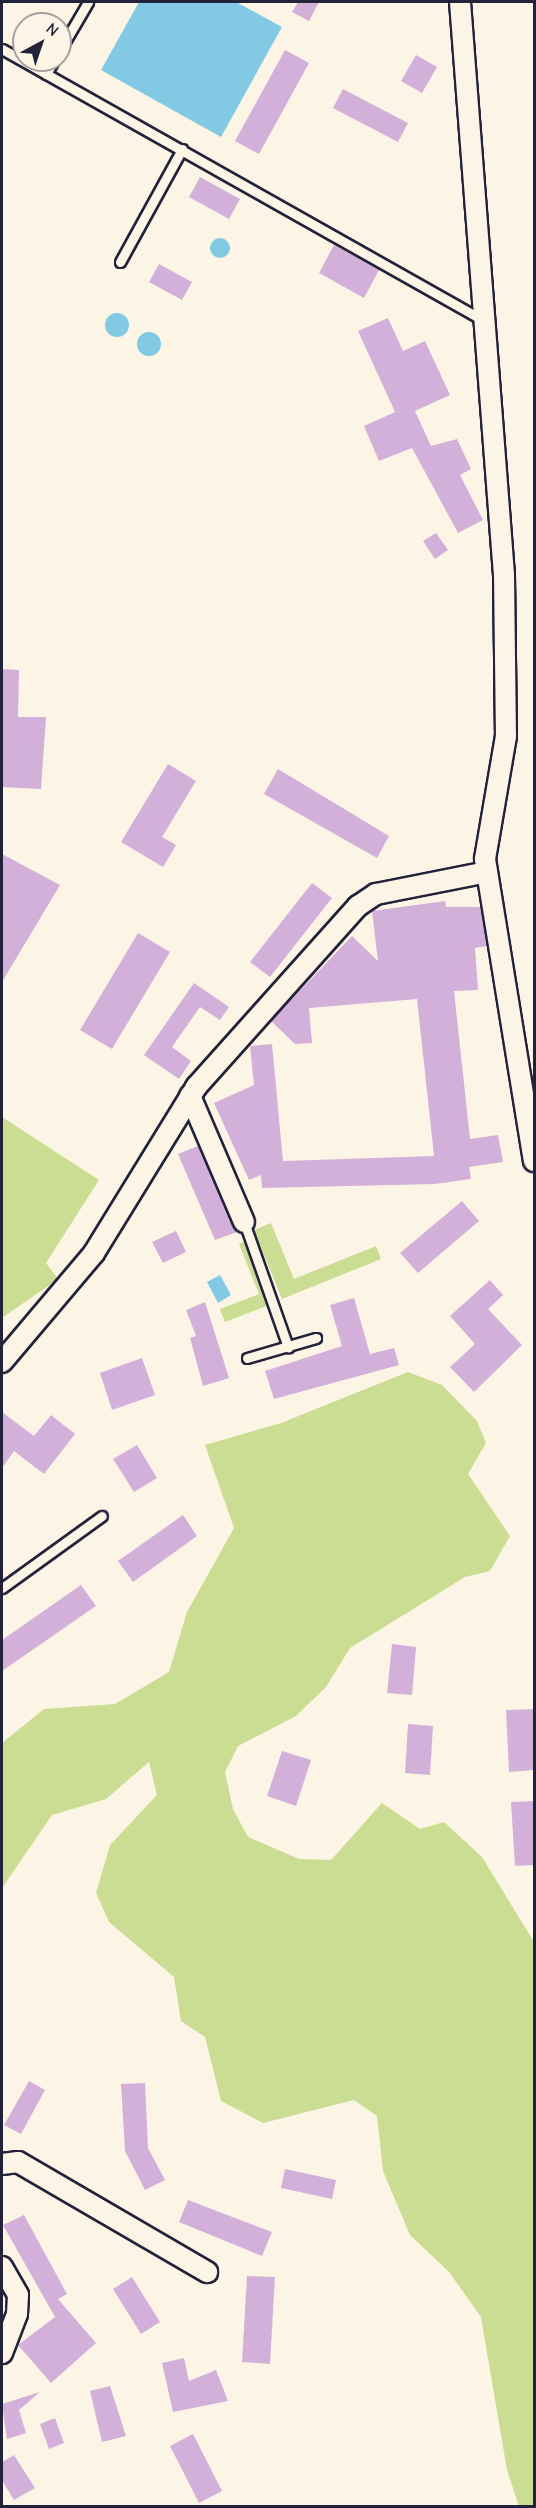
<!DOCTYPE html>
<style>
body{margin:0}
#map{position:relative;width:536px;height:2508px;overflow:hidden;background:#fcf5e5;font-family:"Comic Neue",sans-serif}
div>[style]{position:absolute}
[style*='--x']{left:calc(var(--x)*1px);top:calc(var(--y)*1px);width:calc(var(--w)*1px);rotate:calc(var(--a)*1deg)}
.green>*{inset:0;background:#cadd92}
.water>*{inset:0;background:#82c9e3}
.round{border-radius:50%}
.building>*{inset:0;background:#d3b0da}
.roads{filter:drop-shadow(2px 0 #22223b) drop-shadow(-2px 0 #22223b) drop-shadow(0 2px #22223b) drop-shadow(0 -2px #22223b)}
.lane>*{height:9px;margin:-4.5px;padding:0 4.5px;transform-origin:4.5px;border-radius:4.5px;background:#fcf5e5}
.street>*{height:20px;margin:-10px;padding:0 10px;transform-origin:10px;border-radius:10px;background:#fcf5e5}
span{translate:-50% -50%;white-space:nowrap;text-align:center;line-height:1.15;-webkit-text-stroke:6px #fcf5e5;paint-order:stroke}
.frame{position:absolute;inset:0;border:3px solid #22223b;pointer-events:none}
.north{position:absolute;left:12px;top:12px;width:60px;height:60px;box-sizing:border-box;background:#fcf5e5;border:2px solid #a5a1a1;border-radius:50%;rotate:40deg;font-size:16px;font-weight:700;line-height:24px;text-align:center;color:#22223b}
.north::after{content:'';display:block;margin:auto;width:21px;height:27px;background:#22223b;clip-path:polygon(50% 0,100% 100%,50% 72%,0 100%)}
</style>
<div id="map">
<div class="green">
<div style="clip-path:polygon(2px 1117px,99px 1180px,46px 1263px,58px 1279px,2px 1318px)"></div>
<div style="clip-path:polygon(271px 1223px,294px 1279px,376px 1246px,381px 1259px,282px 1299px,254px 1230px)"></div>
<div style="clip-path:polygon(248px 1240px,274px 1303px,225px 1322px,220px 1309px,259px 1294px,239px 1244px)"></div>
<div style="clip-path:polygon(408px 1372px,442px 1385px,477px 1421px,486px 1443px,468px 1474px,510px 1536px,490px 1571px,465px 1577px,350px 1648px,326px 1687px,296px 1716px,238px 1746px,225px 1772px,233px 1809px,248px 1837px,299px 1859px,331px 1860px,382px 1803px,420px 1829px,444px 1822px,482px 1857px,534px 1942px,534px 2506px,519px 2506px,507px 2470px,481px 2317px,449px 2272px,410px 2235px,383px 2171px,377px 2116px,354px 2100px,263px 2123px,221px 2101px,205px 2037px,181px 2021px,174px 1977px,109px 1922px,96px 1893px,110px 1845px,157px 1795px,149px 1762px,106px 1799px,52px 1815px,2px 1888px,2px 1743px,44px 1709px,115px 1704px,169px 1672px,187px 1612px,234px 1528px,205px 1445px,281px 1423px)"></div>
</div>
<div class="water">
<div style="clip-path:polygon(139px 2px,236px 2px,282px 27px,221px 137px,101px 70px)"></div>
<div class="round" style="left:210px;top:238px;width:20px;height:20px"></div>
<div class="round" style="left:105px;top:313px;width:24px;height:24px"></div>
<div class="round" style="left:137px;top:332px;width:24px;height:24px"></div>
<div style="clip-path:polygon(220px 1275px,231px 1295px,218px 1303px,207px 1282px)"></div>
</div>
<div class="building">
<div style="clip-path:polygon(298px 2px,319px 2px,309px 21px,292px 12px)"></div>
<div style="clip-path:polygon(285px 50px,309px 63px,259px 154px,235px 141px)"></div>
<div style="clip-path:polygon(416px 55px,437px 67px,422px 93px,401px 81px)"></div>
<div style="clip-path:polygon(343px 89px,408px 123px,398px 142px,333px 108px)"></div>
<div style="clip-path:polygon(200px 177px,240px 199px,229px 219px,189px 197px)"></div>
<div style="clip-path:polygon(334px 245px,379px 270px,364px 298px,319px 273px)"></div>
<div style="clip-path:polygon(159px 264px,192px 282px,182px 300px,149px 282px)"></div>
<div style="clip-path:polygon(388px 318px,403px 351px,425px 341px,450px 395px,415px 411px,431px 446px,457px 439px,471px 469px,460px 475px,483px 520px,458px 533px,412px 448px,379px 461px,364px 426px,395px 412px,358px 331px)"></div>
<div style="clip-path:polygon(436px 533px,448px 550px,435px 559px,423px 541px)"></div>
<div style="clip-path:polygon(2px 669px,19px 670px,18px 717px,46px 717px,41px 789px,2px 787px)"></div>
<div style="clip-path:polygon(168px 764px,196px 781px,162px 837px,176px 845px,163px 867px,121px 842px)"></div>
<div style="clip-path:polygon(278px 769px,389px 836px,377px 858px,264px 794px)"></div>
<div style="clip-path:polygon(2px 854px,60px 885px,2px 982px)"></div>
<div style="clip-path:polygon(312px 883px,332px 898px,270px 977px,250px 962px)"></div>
<div style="clip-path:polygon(445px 901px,446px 907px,481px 907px,487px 946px,475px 948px,478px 990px,454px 991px,470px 1139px,498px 1135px,503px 1162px,469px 1167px,471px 1179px,435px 1184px,262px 1188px,261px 1175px,249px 1180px,214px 1103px,254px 1085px,250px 1046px,272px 1044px,283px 1161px,434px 1156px,417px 999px,309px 1008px,312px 1043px,295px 1044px,271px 1021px,352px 936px,378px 961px,372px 911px)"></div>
<div style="clip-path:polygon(138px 933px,170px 952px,112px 1049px,80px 1030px)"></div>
<div style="clip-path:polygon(194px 983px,229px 1007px,220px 1020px,200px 1007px,172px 1047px,191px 1061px,179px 1079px,144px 1055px)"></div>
<div style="clip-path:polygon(198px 1146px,237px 1232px,215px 1240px,178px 1154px)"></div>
<div style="clip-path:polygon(462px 1201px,479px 1221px,418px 1273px,400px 1253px)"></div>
<div style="clip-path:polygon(176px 1231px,186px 1252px,163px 1263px,152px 1242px)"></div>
<div style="clip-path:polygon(490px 1280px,503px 1295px,488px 1309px,522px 1345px,474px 1392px,450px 1367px,475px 1344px,450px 1316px)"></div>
<div style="clip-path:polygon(354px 1298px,370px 1354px,394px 1348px,399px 1365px,274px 1399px,265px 1371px,342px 1346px,330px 1305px)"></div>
<div style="clip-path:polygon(205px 1302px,229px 1378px,203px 1386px,190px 1338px,196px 1336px,186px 1310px)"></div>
<div style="clip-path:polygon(142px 1358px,155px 1395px,112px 1410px,100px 1373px)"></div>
<div style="clip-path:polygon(2px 1412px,34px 1436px,51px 1415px,75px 1434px,44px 1474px,14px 1451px,2px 1468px)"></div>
<div style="clip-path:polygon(137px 1445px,157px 1478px,134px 1492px,113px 1459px)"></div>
<div style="clip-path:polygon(183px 1515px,197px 1536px,133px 1582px,118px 1561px)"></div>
<div style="clip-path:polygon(81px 1585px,96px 1606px,2px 1671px,2px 1640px)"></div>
<div style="clip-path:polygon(392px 1644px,416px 1647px,412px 1695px,387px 1693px)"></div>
<div style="clip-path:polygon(534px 1709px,534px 1770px,509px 1772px,506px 1710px)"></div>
<div style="clip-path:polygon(408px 1724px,433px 1726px,430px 1775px,405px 1773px)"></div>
<div style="clip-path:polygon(282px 1751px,311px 1760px,296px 1806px,267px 1796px)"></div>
<div style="clip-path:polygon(534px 1801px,534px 1865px,515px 1866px,511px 1802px)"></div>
<div style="clip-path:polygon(29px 2081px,45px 2090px,21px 2134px,4px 2125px)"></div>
<div style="clip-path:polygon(145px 2083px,148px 2148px,165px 2180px,145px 2190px,125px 2151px,121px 2084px)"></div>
<div style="clip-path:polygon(285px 2169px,336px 2180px,332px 2199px,281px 2188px)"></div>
<div style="clip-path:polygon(188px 2200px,272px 2232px,262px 2256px,179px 2222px)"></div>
<div style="clip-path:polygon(24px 2215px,67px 2294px,58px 2299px,96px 2343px,51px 2383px,18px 2345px,55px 2317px,3px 2225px)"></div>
<div style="clip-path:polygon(247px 2276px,275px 2277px,270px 2364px,242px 2362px)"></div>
<div style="clip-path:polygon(132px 2277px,160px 2322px,141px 2334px,113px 2289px)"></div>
<div style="clip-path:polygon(184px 2358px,189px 2381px,216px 2370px,228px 2401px,173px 2412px,162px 2363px)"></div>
<div style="clip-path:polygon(110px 2386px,126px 2436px,102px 2442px,90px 2391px)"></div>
<div style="clip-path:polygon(40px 2392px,19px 2410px,26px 2433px,7px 2439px,2px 2404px)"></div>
<div style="clip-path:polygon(55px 2418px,64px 2443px,49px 2449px,40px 2424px)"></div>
<div style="clip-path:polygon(193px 2434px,222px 2491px,199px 2503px,170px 2446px)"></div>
<div style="clip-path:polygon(14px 2455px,35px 2488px,14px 2500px,2px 2480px,2px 2462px)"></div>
</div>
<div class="roads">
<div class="lane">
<div style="--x:2;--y:49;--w:550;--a:29.41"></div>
<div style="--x:60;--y:50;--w:56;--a:-59.7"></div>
<div style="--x:46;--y:74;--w:16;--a:-60"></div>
<div style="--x:120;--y:262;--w:129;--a:-61.2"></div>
<div style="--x:244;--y:1222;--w:133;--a:70.6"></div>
<div style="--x:247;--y:1358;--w:72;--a:-16.2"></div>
<div style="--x:2;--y:1588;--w:123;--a:-35.8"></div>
</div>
<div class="street">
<div style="--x:460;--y:2;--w:575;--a:85.61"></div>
<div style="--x:504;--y:575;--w:161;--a:89.3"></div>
<div style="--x:506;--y:736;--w:125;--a:99.7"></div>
<div style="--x:485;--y:859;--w:306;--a:80.8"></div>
<div style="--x:190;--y:1096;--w:137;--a:66.8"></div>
<div style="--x:2;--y:1362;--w:143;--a:-49.8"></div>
<div style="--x:94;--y:1253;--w:195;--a:-58.4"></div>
<div style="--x:196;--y:1087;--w:243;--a:-48.2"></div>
<div style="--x:358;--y:906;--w:22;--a:-34"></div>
<div style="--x:376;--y:894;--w:113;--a:-11.2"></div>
<div style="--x:2;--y:2164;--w:16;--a:-7"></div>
<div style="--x:18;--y:2162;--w:219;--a:30.2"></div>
<div style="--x:2;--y:2267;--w:32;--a:60"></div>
<div style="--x:18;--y:2295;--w:19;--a:93"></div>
<div style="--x:17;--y:2314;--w:42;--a:111"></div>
</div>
</div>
<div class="frame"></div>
<div class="north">N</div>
</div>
